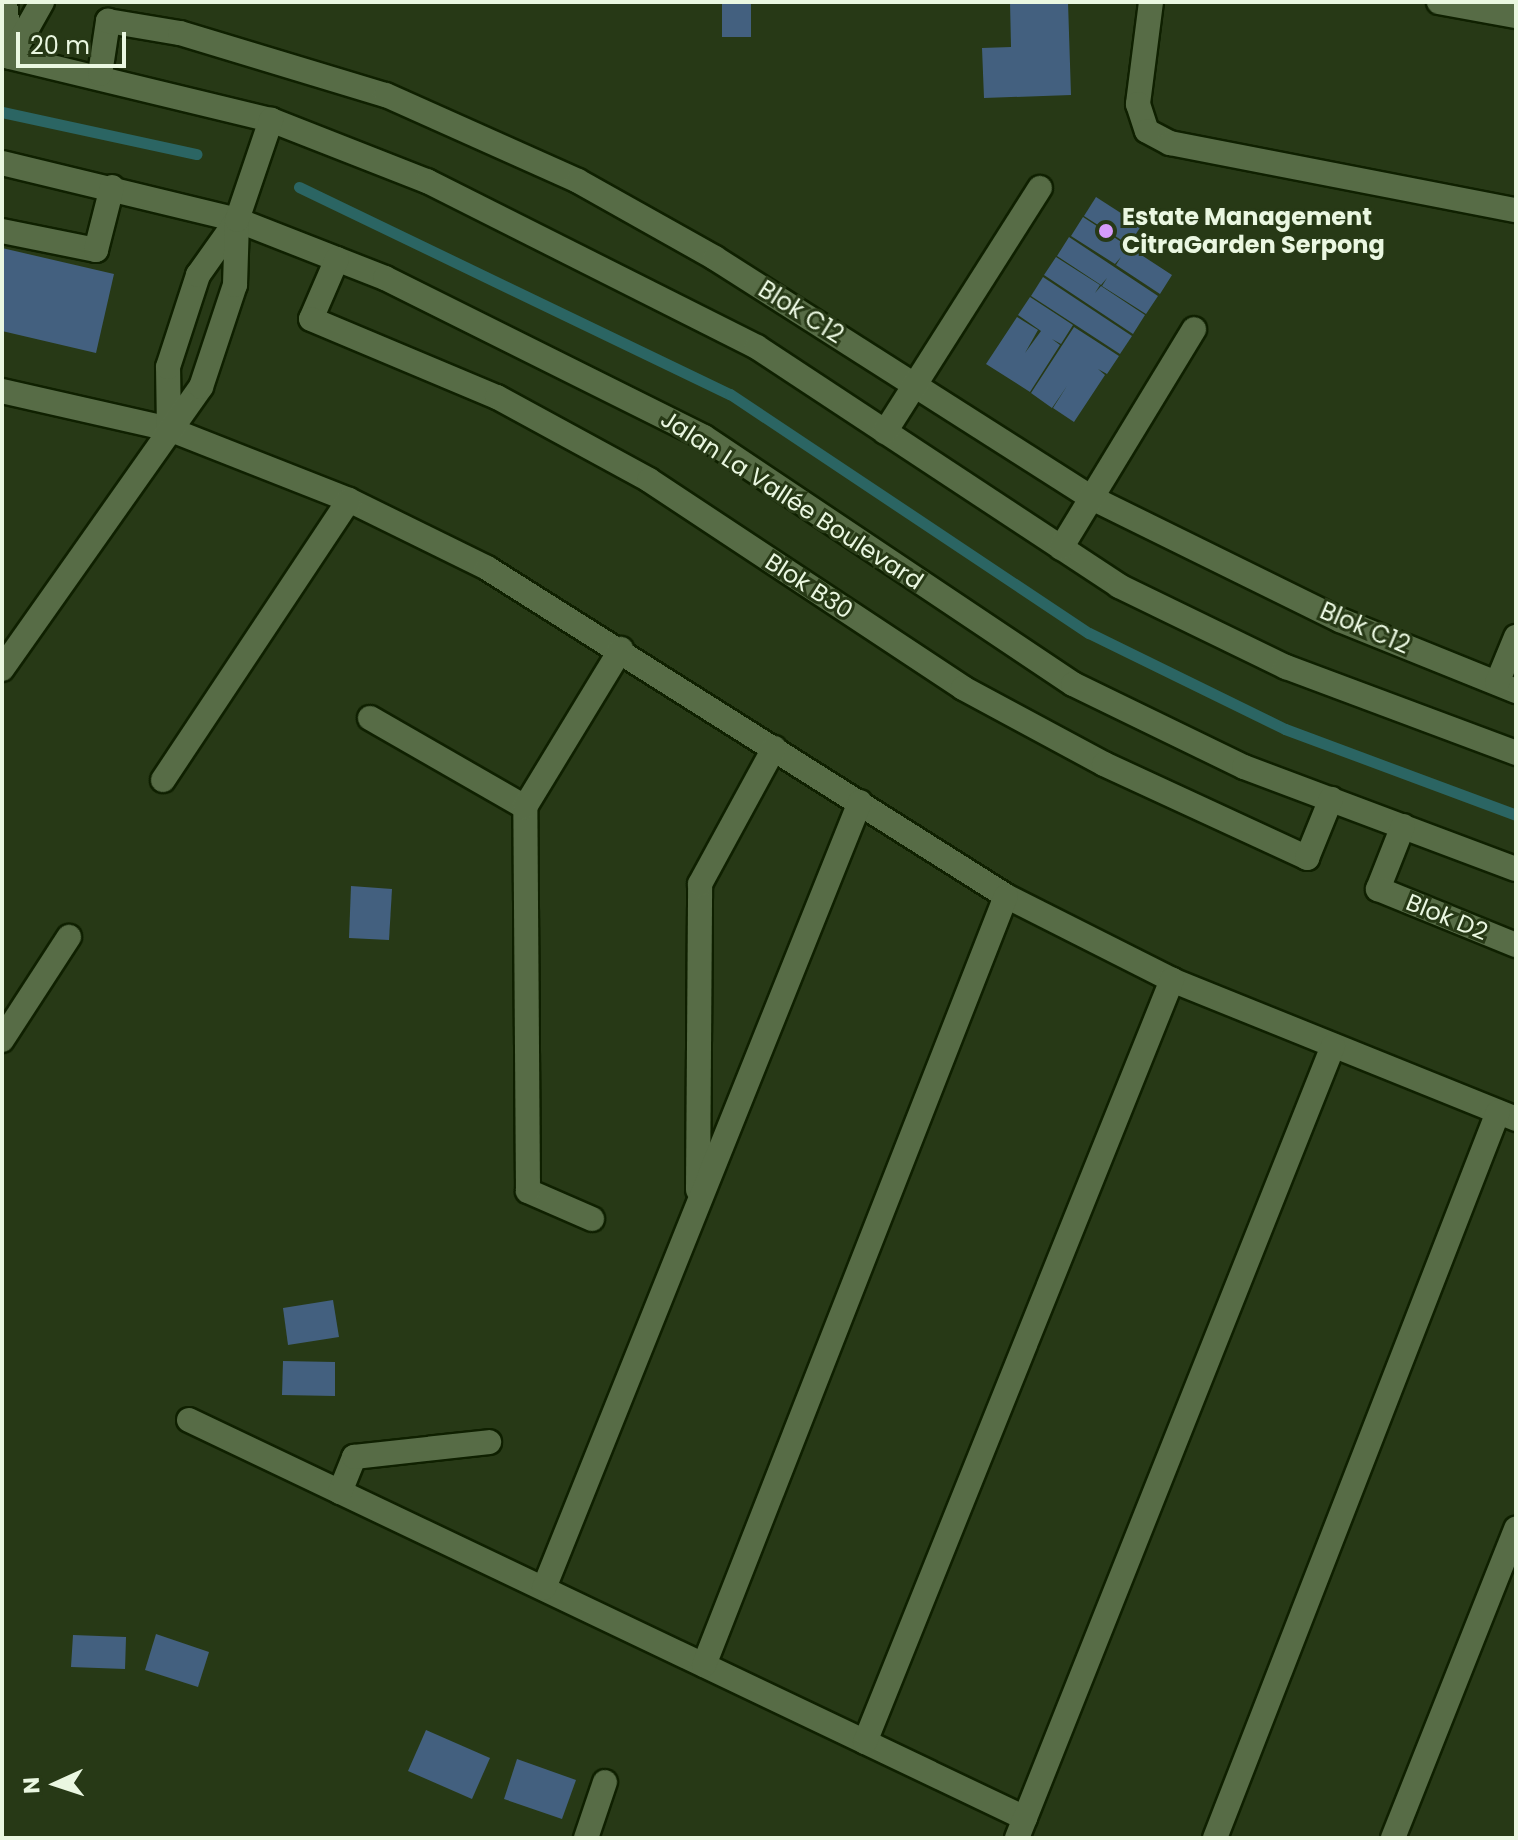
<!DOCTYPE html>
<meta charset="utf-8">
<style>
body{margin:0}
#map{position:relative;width:1518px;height:1840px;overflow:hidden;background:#273916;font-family:Poppins,sans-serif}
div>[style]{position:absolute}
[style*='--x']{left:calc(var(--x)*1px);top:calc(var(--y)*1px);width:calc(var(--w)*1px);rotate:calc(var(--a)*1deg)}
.stream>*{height:11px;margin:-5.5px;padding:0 5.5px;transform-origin:5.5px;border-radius:5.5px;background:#2b6563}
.building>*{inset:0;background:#43607f}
.roads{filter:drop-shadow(2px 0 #0f2000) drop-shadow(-2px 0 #0f2000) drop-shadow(0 2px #0f2000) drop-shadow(0 -2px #0f2000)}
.minor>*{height:24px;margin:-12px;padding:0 12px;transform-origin:12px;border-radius:12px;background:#576c46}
.dots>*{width:22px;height:22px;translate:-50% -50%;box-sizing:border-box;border:4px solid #273916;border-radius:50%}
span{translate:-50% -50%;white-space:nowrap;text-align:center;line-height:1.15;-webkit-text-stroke:6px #273916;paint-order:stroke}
.poi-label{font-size:24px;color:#eaf7e1;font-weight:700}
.left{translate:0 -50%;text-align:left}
.street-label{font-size:24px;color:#eaf7e1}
.frame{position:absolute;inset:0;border:4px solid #eaf7e1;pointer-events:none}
.north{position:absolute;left:16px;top:1744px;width:80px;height:80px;-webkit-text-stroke:6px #273916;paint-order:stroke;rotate:267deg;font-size:22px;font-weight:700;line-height:32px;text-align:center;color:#eaf7e1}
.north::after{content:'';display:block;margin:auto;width:28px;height:36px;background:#eaf7e1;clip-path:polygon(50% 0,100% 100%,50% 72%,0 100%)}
.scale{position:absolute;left:16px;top:32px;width:110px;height:36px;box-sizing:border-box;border:4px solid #eaf7e1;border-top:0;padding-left:10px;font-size:24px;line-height:28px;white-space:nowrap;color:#eaf7e1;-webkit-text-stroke:6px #273916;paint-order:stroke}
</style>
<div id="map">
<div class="stream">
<div style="--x:2;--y:112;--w:199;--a:12.2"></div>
<div style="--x:299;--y:187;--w:478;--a:25.7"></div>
<div style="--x:730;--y:394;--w:431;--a:33.7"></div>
<div style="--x:1089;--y:633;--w:218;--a:26.1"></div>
<div style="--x:1285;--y:729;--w:246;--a:20.4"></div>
</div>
<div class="building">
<div style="clip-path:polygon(722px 2px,751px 2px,751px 37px,722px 37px)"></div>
<div style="clip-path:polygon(1010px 2px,1068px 2px,1071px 95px,984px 98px,982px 48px,1011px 47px)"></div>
<div style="clip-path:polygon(1096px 197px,1141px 226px,1129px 245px,1084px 216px)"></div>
<div style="clip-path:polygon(1083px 217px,1172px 275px,1160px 294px,1116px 265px,1121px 257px,1115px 264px,1071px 236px)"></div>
<div style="clip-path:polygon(1069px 237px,1158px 296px,1146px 314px,1102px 286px,1107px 278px,1101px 285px,1057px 256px)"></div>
<div style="clip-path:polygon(2px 248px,114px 274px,96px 353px,2px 331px)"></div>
<div style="clip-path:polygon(1056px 257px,1100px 285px,1095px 293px,1101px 286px,1145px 315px,1133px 334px,1044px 275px)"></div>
<div style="clip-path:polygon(1043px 277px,1132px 336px,1120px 354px,1031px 296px)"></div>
<div style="clip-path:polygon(1030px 297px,1073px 325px,1061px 344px,1052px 339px,1060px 345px,1030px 392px,986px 364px,1017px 317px,1038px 330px,1025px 353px,1041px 331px,1018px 315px)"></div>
<div style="clip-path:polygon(1074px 327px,1119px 356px,1107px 374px,1098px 369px,1105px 375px,1074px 422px,1053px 408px,1067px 386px,1052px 408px,1031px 393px)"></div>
<div style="clip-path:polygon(351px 886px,392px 889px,389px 940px,349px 938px)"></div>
<div style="clip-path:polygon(333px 1300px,339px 1337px,288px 1345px,283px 1308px)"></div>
<div style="clip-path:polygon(283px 1361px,335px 1362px,335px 1396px,282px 1395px)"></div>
<div style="clip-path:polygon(156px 1634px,209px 1652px,198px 1687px,145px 1670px)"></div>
<div style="clip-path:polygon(73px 1635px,126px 1637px,125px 1669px,71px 1667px)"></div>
<div style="clip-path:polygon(426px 1730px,490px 1758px,472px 1799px,408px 1771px)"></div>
<div style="clip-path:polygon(517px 1759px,576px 1780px,562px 1819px,504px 1799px)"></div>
</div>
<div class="roads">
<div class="minor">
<div style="--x:5;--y:2;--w:55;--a:83.8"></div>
<div style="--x:1151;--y:2;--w:103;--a:97.3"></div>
<div style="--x:1138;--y:104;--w:28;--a:72"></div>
<div style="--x:1147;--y:131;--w:26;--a:28"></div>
<div style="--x:1170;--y:143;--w:352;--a:11"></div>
<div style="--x:1439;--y:2;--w:78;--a:10.3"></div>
<div style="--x:2;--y:55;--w:277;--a:13.6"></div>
<div style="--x:271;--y:120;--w:168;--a:21.4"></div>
<div style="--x:427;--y:181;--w:369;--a:26.7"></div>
<div style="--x:757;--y:347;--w:434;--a:33.4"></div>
<div style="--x:1119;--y:586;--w:186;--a:25.9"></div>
<div style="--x:1286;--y:667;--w:246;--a:20.5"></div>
<div style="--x:11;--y:57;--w:63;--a:-60.6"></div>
<div style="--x:100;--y:74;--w:54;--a:-81.4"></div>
<div style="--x:108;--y:21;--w:73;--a:9.5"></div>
<div style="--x:180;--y:33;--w:215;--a:16.8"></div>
<div style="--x:386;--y:95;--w:210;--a:24.1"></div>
<div style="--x:578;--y:181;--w:157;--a:29.3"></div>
<div style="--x:715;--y:258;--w:447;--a:32.5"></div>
<div style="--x:1092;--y:498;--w:276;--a:26.2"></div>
<div style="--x:1340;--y:620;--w:190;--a:22"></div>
<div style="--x:2;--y:163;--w:242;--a:13.6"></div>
<div style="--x:237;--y:220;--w:159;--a:21.4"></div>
<div style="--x:385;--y:278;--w:356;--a:26.5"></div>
<div style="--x:704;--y:437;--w:444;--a:33.8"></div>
<div style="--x:1073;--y:684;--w:190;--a:25.9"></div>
<div style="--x:1244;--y:767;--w:290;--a:20.6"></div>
<div style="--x:2;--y:231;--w:96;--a:11.4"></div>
<div style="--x:96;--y:250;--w:65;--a:-75.7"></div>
<div style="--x:337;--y:259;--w:65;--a:113.4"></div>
<div style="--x:311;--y:319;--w:202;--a:22.8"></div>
<div style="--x:497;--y:397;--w:173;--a:28.6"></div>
<div style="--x:649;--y:480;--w:377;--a:33.5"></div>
<div style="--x:963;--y:688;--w:160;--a:28.3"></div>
<div style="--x:1104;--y:764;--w:224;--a:24.8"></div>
<div style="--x:1307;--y:858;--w:64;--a:-67.9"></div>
<div style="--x:2;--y:391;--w:171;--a:12.8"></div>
<div style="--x:169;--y:429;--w:193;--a:21.5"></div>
<div style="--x:349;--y:500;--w:154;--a:26.2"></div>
<div style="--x:487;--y:568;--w:614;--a:32.29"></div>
<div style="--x:1006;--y:896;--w:186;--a:26.8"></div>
<div style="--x:1172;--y:980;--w:371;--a:22"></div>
<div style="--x:169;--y:429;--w:62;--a:-90.9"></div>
<div style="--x:168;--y:367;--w:97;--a:-71.9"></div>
<div style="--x:198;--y:275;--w:67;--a:-54.7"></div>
<div style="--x:885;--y:432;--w:289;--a:-57.6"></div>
<div style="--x:1061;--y:548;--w:256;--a:-58.7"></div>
<div style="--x:2;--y:669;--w:345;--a:-54.8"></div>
<div style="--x:201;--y:387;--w:108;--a:-71.6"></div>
<div style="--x:235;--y:285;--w:65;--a:-88.2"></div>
<div style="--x:237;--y:220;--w:106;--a:-71.2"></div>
<div style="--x:1497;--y:683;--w:50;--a:-67.6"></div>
<div style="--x:370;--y:718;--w:179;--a:29.9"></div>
<div style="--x:163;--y:780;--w:336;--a:-56.4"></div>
<div style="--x:1403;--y:826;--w:68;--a:111.6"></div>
<div style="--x:1378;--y:889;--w:149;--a:22.1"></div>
<div style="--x:2;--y:1040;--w:123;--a:-57"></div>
<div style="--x:698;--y:1190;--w:306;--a:-89.6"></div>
<div style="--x:700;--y:884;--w:155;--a:-61.4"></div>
<div style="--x:592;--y:1219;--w:70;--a:-156.4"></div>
<div style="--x:528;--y:1191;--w:384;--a:-90.4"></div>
<div style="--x:525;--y:807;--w:185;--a:-58.7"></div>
<div style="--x:189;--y:1420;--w:926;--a:25.46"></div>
<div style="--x:340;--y:1492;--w:38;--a:-68"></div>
<div style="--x:354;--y:1457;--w:136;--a:-6.3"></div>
<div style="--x:544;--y:1588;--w:847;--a:-68.1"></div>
<div style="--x:704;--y:1665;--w:826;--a:-68.56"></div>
<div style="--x:865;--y:1742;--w:822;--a:-68.06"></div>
<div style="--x:586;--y:1838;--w:59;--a:-71.3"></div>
<div style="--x:1017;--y:1838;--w:853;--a:-68.25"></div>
<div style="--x:1215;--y:1838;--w:779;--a:-68.7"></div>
<div style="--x:1393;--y:1838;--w:333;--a:-68.3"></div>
</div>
</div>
<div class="dots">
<div style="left:1106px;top:231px;background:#d69bfa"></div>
</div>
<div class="poi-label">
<span class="left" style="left:1122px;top:231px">Estate Management<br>CitraGarden Serpong</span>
</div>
<div class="street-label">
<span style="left:801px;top:312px;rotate:32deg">Blok C12</span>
<span style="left:792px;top:500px;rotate:33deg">Jalan La Vallée Boulevard</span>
<span style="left:809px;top:586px;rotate:33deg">Blok B30</span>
<span style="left:1365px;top:628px;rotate:23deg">Blok C12</span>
<span style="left:1447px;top:917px;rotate:22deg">Blok D2</span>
</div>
<div class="frame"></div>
<div class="north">N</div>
<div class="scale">20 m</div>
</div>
